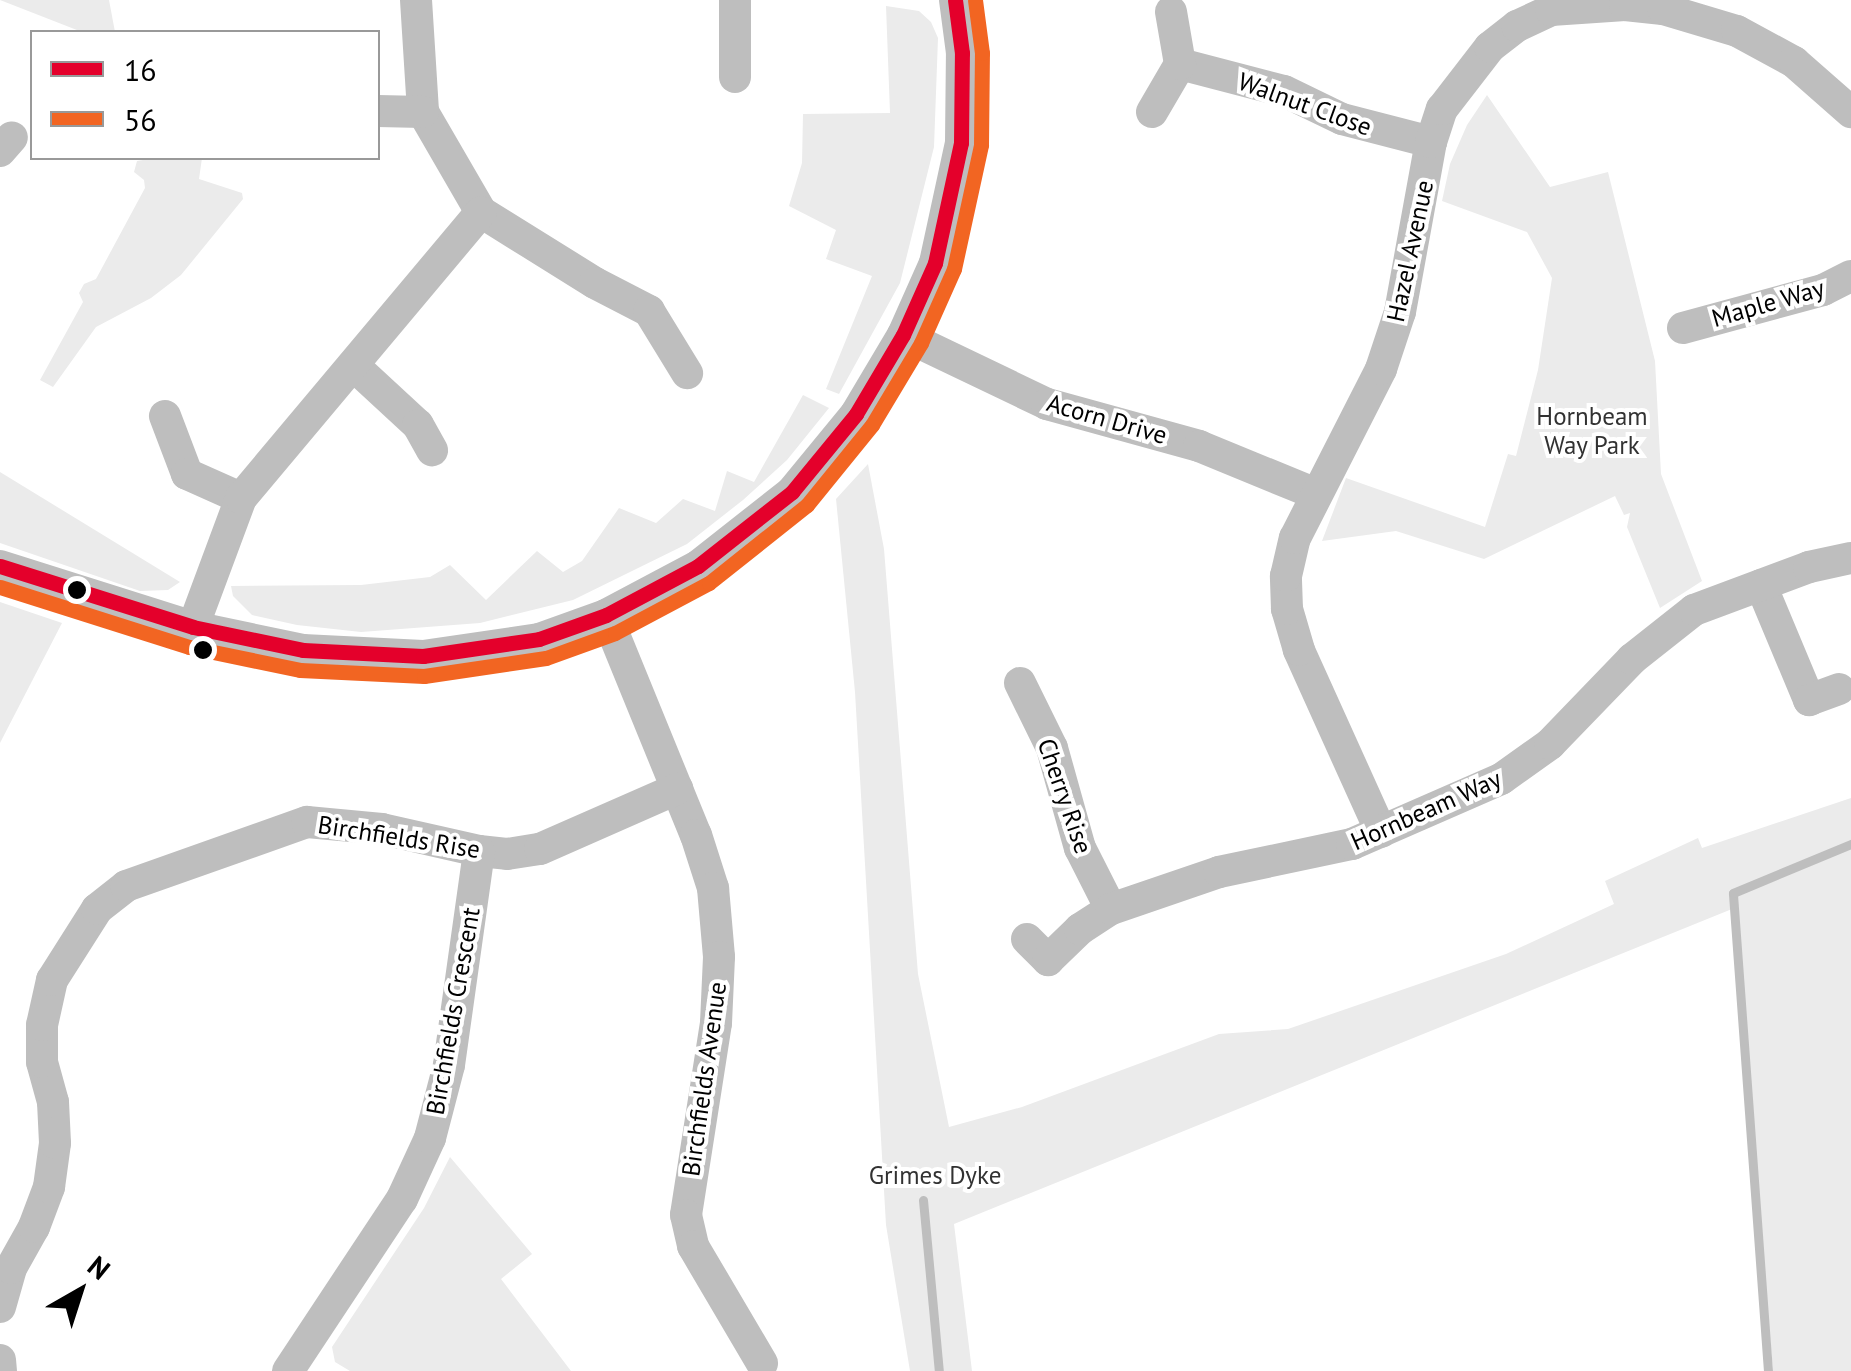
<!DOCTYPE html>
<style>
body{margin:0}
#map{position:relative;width:1851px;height:1371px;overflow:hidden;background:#fff;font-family:"PT Sans",sans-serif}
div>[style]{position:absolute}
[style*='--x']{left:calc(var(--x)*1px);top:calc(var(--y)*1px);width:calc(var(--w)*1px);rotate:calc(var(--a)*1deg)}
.green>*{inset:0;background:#ebebeb}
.stream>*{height:9px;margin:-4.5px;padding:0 4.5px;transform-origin:4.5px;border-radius:4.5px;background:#bebebe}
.street>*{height:32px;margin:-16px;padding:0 16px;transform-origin:16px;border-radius:16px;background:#bebebe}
.bus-1>*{height:15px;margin:-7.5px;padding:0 7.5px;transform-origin:7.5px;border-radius:7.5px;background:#e4002b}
.bus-2>*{height:15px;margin:-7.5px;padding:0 7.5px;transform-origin:7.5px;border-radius:7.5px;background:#f26522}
.dots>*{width:28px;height:28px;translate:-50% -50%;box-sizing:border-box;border:5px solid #fff;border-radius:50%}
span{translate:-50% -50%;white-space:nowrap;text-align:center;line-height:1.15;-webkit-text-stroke:8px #fff;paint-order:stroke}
.street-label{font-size:25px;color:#000}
.park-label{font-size:25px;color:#323232}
.legend{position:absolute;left:30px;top:30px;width:350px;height:130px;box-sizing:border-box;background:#fff;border:2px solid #999;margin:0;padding:12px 18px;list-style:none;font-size:30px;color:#000}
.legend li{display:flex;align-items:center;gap:20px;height:50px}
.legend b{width:50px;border:2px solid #999}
.north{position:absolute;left:30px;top:1241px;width:100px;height:100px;-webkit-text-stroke:8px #fff;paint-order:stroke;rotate:39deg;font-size:28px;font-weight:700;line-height:40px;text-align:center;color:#000}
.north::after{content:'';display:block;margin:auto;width:35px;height:45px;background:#000;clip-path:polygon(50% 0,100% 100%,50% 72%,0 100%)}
</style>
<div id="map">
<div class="green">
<div style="clip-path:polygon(0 0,109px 0,115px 32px,82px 32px)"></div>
<div style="clip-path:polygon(886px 6px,919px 11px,931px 22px,938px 38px,934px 147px,900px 283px,839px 394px,826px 389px,872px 276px,826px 259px,836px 230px,789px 206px,802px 163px,803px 114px,890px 113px)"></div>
<div style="clip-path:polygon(1487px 95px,1550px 187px,1608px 172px,1655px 361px,1661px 474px,1702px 581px,1660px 608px,1627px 527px,1630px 513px,1624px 515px,1615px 496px,1484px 559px,1396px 531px,1322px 541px,1346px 478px,1485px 527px,1508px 454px,1516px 456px,1538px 370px,1552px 278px,1527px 232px,1442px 201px,1450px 164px,1467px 125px)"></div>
<div style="clip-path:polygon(155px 158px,202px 158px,199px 179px,242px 193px,243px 199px,181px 275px,151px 298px,96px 327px,53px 387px,40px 380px,83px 302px,79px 293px,84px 284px,96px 279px,145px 188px,144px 180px,134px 172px,137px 161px)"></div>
<div style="clip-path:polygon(803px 395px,829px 408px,787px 460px,743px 500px,687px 544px,573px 600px,480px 623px,361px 632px,297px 625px,252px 615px,233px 596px,231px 586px,361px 585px,430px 577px,450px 565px,486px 600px,537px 551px,563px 572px,582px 561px,619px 508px,656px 523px,683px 499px,715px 511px,727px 471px,754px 482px)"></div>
<div style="clip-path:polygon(868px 464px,884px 549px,918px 974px,949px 1127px,1022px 1107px,1219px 1034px,1288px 1029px,1506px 954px,1614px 904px,1605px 881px,1698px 838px,1702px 848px,1851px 798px,1851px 1371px,1773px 1371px,1732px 909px,954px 1224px,972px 1371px,910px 1371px,886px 1225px,855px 692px,836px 499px)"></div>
<div style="clip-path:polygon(0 472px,180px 582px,168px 590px,140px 591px,0 543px)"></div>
<div style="clip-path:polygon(0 602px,62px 623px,0 743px)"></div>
<div style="clip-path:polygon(450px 1157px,532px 1254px,501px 1279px,571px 1371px,350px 1371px,335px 1362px,332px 1347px,424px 1208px)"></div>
</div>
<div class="stream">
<div style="--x:923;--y:1200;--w:172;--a:84.7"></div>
<div style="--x:1768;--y:1371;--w:479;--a:-94.2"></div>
<div style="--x:1733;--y:893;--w:128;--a:-22.6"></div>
</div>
<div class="street">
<div style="--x:416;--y:0;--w:112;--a:86.4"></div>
<div style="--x:423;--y:112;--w:116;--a:59.9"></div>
<div style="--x:481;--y:212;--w:134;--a:31.9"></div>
<div style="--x:595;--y:283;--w:61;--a:27.4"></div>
<div style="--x:649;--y:311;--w:73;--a:58.5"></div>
<div style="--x:735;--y:0;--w:77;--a:90"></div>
<div style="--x:1180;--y:64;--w:107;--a:14.6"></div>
<div style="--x:1284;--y:91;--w:64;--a:25.8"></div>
<div style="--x:1342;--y:119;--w:92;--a:14.5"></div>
<div style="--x:378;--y:111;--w:45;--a:1.3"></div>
<div style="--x:1152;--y:112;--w:56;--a:-59.7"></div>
<div style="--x:1180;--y:64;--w:53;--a:-99.8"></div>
<div style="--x:0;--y:151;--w:18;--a:-49"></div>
<div style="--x:1683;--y:328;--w:145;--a:-15.2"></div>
<div style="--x:1823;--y:290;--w:31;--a:-27"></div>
<div style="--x:903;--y:335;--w:160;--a:25.6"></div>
<div style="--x:1047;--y:404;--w:158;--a:15.4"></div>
<div style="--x:1199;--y:446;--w:126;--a:22.3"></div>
<div style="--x:353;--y:365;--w:88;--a:42.7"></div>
<div style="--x:418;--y:425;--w:29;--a:61"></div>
<div style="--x:165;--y:416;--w:62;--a:69.2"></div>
<div style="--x:187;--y:474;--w:59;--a:24"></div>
<div style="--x:0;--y:566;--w:202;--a:17.5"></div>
<div style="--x:193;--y:627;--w:112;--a:11.8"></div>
<div style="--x:303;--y:650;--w:120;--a:2.9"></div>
<div style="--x:423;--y:656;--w:117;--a:-8.3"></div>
<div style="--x:539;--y:639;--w:71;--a:-19.7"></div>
<div style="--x:606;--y:615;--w:104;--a:-28"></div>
<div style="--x:698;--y:566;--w:120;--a:-38.2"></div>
<div style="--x:792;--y:492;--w:101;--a:-50.6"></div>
<div style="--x:856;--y:414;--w:92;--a:-59.3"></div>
<div style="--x:903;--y:335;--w:79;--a:-66"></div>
<div style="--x:935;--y:263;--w:123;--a:-77.8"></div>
<div style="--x:961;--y:143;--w:90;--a:-89.4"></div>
<div style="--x:962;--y:53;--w:53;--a:-97.5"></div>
<div style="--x:1761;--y:585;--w:125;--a:67.3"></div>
<div style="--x:1809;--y:700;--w:32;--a:-20"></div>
<div style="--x:606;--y:615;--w:238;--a:67.8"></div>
<div style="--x:696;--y:835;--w:56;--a:72.2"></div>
<div style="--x:713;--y:888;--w:69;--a:85"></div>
<div style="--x:719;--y:957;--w:66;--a:92.6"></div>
<div style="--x:716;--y:1023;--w:194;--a:98.9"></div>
<div style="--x:686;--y:1215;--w:32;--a:77"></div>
<div style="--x:693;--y:1246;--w:136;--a:59.5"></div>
<div style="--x:193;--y:627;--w:138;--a:-69.6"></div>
<div style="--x:241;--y:498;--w:373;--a:-50"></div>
<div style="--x:1020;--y:683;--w:72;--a:63.8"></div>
<div style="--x:1052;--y:748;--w:104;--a:74.4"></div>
<div style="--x:1080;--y:848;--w:68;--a:63.1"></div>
<div style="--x:1381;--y:832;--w:200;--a:-114.3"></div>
<div style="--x:1299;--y:650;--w:43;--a:-106.3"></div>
<div style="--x:1287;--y:609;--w:33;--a:-92"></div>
<div style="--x:1286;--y:576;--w:39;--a:-77"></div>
<div style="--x:1295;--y:538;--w:190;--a:-63"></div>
<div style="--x:1381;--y:369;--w:60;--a:-71.6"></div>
<div style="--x:1400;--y:312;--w:173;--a:-79.7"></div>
<div style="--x:1431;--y:142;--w:35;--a:-72"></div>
<div style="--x:1442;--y:109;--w:78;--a:-52.3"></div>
<div style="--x:1490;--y:47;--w:34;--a:-38"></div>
<div style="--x:1517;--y:26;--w:38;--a:-25"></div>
<div style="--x:1551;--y:10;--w:74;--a:-3.9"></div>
<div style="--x:1625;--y:5;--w:38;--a:6"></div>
<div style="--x:1663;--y:9;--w:77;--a:16.6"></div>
<div style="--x:1737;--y:31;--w:65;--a:28.5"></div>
<div style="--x:1794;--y:62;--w:76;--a:41.3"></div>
<div style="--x:1027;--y:939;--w:30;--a:45"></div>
<div style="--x:1048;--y:960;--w:45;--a:-44.1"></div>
<div style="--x:1080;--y:929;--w:37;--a:-33"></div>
<div style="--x:1111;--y:909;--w:114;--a:-18.9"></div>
<div style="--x:1219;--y:872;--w:136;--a:-11.9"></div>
<div style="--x:1352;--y:844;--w:163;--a:-23.6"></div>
<div style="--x:1501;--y:779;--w:60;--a:-35.5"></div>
<div style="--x:1550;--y:744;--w:118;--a:-46"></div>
<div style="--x:1632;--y:659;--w:79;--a:-38.3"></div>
<div style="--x:1694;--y:610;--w:123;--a:-20.5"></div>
<div style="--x:1809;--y:567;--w:43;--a:-12.1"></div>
<div style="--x:0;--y:1307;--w:41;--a:-74.2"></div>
<div style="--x:11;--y:1268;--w:47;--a:-60.7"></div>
<div style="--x:34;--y:1227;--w:43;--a:-69.4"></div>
<div style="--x:49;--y:1187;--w:44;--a:-82.2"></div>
<div style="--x:55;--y:1143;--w:41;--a:-92.8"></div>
<div style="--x:53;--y:1102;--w:41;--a:-105.4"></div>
<div style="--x:42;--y:1062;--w:37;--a:-90"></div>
<div style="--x:42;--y:1025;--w:46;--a:-77.5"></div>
<div style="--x:52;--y:980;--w:84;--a:-57.6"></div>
<div style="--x:97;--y:909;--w:37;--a:-38"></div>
<div style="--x:126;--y:886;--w:192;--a:-19.5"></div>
<div style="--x:307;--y:822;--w:75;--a:5.3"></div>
<div style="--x:382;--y:829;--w:99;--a:12.8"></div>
<div style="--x:479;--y:851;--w:28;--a:6"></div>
<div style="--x:507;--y:854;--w:33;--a:-9"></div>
<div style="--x:540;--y:849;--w:150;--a:-23.7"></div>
<div style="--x:0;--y:1360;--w:11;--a:85"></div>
<div style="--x:288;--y:1371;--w:206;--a:-56.5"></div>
<div style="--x:402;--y:1199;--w:67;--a:-65.3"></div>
<div style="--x:430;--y:1138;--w:75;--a:-75.4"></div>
<div style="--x:449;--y:1065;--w:216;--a:-82"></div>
</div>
<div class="bus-1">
<div style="--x:0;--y:566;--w:202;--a:17.5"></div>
<div style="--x:193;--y:627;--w:112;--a:11.8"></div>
<div style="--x:303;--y:650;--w:120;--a:2.9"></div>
<div style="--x:423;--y:656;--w:117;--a:-8.3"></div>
<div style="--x:539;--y:639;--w:71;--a:-19.7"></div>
<div style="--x:606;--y:615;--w:104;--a:-28"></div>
<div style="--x:698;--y:566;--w:120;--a:-38.2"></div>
<div style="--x:792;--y:492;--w:101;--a:-50.6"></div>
<div style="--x:856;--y:414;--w:92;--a:-59.3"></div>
<div style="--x:903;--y:335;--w:79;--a:-66"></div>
<div style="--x:935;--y:263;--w:123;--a:-77.8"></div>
<div style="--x:961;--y:143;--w:90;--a:-89.4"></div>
<div style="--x:962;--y:53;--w:53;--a:-97.5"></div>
</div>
<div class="bus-2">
<div style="--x:0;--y:587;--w:198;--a:17.6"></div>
<div style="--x:189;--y:647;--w:113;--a:11.7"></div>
<div style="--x:300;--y:670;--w:124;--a:2.8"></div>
<div style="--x:424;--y:676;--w:123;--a:-8.4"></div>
<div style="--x:546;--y:658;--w:73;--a:-19.9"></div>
<div style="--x:615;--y:633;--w:106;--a:-28"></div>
<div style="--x:709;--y:583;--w:125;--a:-38.5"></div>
<div style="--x:807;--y:505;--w:103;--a:-50.9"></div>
<div style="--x:872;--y:425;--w:96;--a:-59.1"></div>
<div style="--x:921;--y:343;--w:81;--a:-66"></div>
<div style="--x:954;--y:269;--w:127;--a:-77.7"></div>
<div style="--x:981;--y:145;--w:92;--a:-89.4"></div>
<div style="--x:982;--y:53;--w:53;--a:-97.5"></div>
</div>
<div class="dots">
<div style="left:77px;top:590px;background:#000"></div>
<div style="left:203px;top:650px;background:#000"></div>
</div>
<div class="street-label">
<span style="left:1305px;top:104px;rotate:20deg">Walnut Close</span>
<span style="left:1410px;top:251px;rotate:-78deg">Hazel Avenue</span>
<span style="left:1768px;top:303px;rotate:-16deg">Maple Way</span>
<span style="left:1107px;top:419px;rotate:16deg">Acorn Drive</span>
<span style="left:1065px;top:796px;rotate:71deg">Cherry Rise</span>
<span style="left:1426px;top:810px;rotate:-24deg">Hornbeam Way</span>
<span style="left:399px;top:837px;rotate:9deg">Birchfields Rise</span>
<span style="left:453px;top:1011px;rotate:-80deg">Birchfields Crescent</span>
<span style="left:704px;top:1079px;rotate:-82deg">Birchfields Avenue</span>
</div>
<div class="park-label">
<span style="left:1592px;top:431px">Hornbeam<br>Way Park</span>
<span style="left:935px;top:1175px">Grimes Dyke</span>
</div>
<ul class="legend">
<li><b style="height:12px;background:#e4002b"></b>16</li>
<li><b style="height:12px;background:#f26522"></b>56</li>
</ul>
<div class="north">N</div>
</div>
